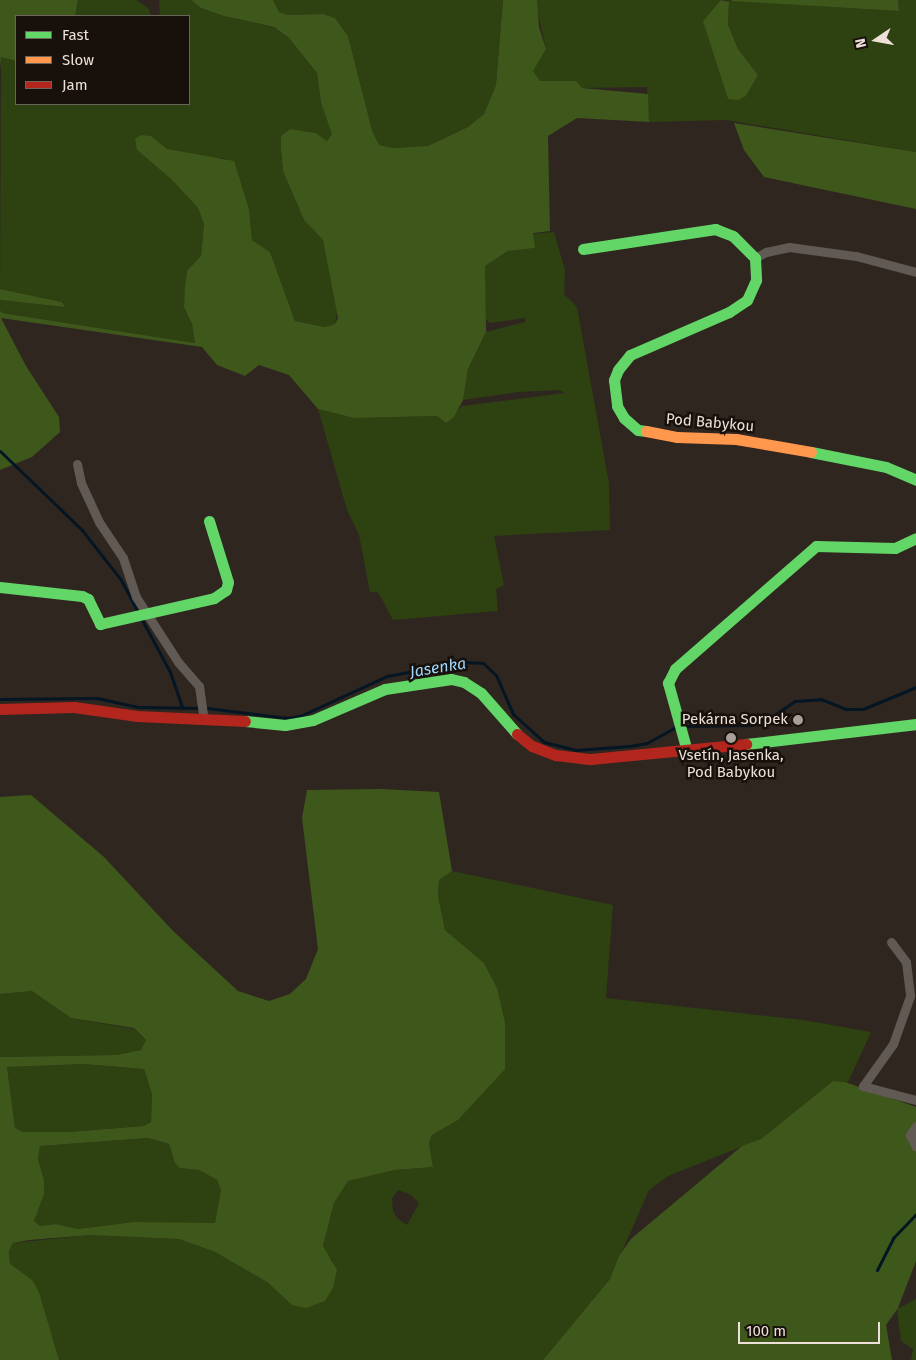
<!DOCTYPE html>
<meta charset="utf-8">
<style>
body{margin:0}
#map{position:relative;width:916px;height:1360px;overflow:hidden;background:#302620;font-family:"Fira Sans",sans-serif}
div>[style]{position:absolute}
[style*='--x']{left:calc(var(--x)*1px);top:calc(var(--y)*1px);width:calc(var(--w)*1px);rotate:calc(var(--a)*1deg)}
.green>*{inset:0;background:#2d4111}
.forest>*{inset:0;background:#3e581b}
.stream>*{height:3px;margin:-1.5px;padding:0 1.5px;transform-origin:1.5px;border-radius:1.5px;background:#041623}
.street>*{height:9px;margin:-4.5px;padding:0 4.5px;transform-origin:4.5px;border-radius:4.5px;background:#605954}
.fast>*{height:11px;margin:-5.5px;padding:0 5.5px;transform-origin:5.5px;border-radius:5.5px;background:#63d668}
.slow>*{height:11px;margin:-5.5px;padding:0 5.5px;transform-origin:5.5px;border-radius:5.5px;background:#ff974d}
.jam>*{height:11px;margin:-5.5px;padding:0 5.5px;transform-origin:5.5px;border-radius:5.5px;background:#b3261e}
.dots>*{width:14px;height:14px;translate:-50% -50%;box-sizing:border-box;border:2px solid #18100b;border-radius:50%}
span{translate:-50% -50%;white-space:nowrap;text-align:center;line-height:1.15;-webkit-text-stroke:5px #18100b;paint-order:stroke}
.street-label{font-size:15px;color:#ece0d9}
.poi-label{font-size:15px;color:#ece0d9}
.right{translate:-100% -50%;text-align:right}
.water-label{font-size:16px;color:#9ed6ff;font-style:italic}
.legend{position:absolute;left:15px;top:15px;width:175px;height:90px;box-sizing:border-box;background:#18100b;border:1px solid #6d635d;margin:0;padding:6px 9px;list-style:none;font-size:15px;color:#ece0d9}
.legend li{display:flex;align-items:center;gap:10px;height:25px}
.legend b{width:25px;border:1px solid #6d635d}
.north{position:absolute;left:851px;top:15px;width:50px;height:50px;-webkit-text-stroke:4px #18100b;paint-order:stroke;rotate:258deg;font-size:14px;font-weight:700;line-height:20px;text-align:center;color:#ece0d9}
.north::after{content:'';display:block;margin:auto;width:18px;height:22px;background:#ece0d9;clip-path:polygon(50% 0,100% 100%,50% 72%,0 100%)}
.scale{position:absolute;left:738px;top:1322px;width:142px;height:22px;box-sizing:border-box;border:2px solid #ece0d9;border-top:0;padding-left:6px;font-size:15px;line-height:18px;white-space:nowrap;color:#ece0d9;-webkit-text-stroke:4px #18100b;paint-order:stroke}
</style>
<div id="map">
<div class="green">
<div style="clip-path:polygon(78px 0,137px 0,149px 9px,151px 16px,75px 16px)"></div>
<div style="clip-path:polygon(159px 0,191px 0,201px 8px,224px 16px,273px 27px,289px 38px,317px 73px,321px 103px,333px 134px,327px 141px,316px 133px,290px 129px,281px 136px,281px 149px,283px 171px,304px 220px,323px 240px,338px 308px,335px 324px,325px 327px,295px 321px,270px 252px,252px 240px,249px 209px,225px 158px,208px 158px,167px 149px,151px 136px,137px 150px,171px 179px,198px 208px,204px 224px,201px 257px,187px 271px,184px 307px,192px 324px,195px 343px,2px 313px,0 310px,0 300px,64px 307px,62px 302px,0 289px,1px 57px,16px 61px,16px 104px,189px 104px,189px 16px,160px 16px)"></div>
<div style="clip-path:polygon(273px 0,503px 0,496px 85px,484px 114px,468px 127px,428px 146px,393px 148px,379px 145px,372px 130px,348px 36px,335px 18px,323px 14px,288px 15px,279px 12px)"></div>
<div style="clip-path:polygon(535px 0,721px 0,704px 21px,728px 99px,746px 96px,758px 75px,738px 49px,728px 23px,729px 2px,725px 0,899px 11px,898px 0,916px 0,916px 152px,726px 120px,649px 122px,647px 87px,582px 88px,534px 80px,532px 71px,546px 49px)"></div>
<div style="clip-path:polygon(554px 232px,565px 270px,564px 294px,577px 307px,609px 483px,610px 530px,494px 536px,504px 585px,496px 589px,498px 611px,393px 620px,378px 592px,370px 592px,359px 535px,347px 510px,318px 409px,354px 418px,437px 416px,446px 423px,462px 406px,565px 393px,559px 390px,518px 392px,463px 400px,468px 369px,486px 332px,525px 322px,525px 318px,490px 323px,485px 319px,485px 266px,508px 251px,535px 248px,530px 234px)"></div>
<div style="clip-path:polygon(evenodd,452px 871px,613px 905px,606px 998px,803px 1020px,871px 1032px,848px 1082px,833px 1081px,761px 1139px,668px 1176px,649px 1190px,610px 1279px,543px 1360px,59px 1360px,39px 1292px,10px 1264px,9px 1251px,13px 1243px,90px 1235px,179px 1239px,215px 1252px,267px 1282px,292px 1305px,333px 1261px,325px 1253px,323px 1246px,334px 1203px,348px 1181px,395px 1170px,433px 1167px,429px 1143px,432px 1135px,458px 1120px,497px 988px,484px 963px,445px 930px,438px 896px,439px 880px,452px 871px,398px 1190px,411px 1195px,419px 1203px,407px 1225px,397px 1218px,393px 1211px,392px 1198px,398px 1190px)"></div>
<div style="clip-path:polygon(32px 991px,71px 1018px,134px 1029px,146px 1040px,145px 1047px,135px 1053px,117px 1055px,0 1057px,0 994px)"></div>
<div style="clip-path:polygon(84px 1064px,144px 1069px,152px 1094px,151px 1122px,144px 1126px,69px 1132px,23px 1132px,15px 1128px,7px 1067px)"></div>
<div style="clip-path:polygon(148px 1138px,169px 1144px,175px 1163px,181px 1168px,199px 1170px,217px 1180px,221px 1190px,215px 1224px,134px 1222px,78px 1229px,56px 1224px,40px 1226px,34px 1221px,44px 1194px,44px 1180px,38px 1159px,40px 1146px)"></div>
<div style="clip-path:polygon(916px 1299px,916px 1360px,911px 1360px,913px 1349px,901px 1341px,897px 1309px)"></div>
</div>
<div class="forest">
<div style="clip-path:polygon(0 0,78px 0,75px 16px,16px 16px,16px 61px,1px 57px,0 69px)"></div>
<div style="clip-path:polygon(191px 0,273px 0,279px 12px,288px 15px,323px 14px,335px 18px,348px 36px,372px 130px,379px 145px,393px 148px,428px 146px,468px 127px,484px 114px,496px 85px,503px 0,537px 0,539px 27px,546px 49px,533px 71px,540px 81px,576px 81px,582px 88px,648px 94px,649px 122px,577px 118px,548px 136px,550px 231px,533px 233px,535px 248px,508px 251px,485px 266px,486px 332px,468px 369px,463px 400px,454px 417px,446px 423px,437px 416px,354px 418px,318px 409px,289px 375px,259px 365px,245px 376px,217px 365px,202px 347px,1px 318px,26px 366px,59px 417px,60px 432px,32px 457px,0 470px,0 310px,2px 313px,195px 343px,192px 324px,184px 307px,185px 286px,187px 271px,201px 256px,204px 224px,198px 208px,171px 179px,137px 150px,135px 139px,141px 135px,151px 136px,167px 149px,234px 161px,249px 209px,252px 240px,270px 252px,295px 321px,325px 327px,335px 324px,338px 318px,323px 240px,304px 220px,283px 171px,281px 149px,281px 136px,290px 129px,316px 133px,327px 141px,332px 134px,321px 103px,317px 73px,289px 38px,274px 27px,224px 16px,201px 8px)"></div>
<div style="clip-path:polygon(721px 0,729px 2px,728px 24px,738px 49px,758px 75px,746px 96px,738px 100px,728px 99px,703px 21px)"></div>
<div style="clip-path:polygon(732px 0,898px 0,899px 11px,732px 1px)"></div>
<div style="clip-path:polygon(734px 123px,916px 152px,916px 209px,764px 177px,744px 150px)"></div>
<div style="clip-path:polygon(0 289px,62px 302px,65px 307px,0 300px)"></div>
<div style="clip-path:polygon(evenodd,381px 789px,439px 792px,452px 871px,439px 880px,438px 896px,445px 930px,484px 963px,497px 988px,505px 1023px,505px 1069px,458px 1120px,432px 1135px,429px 1143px,433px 1167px,395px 1170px,348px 1181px,334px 1203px,323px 1246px,337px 1270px,333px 1288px,325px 1301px,306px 1308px,292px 1305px,267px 1282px,215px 1252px,179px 1239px,90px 1235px,29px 1240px,13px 1243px,9px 1251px,10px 1264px,32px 1280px,39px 1292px,59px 1360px,0 1360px,0 1057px,117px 1055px,141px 1050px,146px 1040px,134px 1028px,71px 1018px,32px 991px,0 994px,0 797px,31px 795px,104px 857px,173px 931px,238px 991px,269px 1001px,290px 994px,306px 979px,318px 949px,302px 818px,307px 790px,381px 789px,84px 1064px,144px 1069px,152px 1094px,151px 1122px,144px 1126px,69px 1132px,23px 1132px,15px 1128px,7px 1067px,84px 1064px,381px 789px,148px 1138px,169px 1144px,175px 1163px,180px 1168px,199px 1170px,217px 1180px,221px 1190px,215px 1223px,134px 1222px,78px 1229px,56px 1224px,40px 1226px,34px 1221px,44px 1194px,44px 1180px,38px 1159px,40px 1146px,148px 1138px)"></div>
<div style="clip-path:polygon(833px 1081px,845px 1082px,916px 1107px,916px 1261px,898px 1308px,886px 1325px,892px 1360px,543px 1360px,610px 1279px,619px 1256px,631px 1239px,742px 1146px,761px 1139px)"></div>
</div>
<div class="stream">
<div style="--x:0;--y:451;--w:114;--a:43.9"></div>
<div style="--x:82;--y:530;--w:63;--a:52"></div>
<div style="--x:121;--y:580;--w:36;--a:62"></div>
<div style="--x:141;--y:618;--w:61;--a:61.8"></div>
<div style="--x:170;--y:672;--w:37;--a:71"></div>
<div style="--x:0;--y:699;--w:97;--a:-0.6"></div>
<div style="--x:97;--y:698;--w:42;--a:12.4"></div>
<div style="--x:138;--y:707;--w:69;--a:0.8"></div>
<div style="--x:207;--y:708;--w:81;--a:7.1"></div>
<div style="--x:287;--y:718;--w:13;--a:-9"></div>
<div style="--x:300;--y:716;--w:96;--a:-24.7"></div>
<div style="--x:387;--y:676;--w:77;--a:-10.4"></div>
<div style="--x:463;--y:662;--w:20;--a:3"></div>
<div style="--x:483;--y:663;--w:18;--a:43"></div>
<div style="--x:496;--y:675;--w:43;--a:66.4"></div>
<div style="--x:513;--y:714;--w:42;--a:42.1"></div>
<div style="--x:544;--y:742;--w:33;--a:14"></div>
<div style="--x:576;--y:750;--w:54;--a:-4.2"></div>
<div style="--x:630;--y:746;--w:17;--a:-10"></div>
<div style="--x:647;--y:743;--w:33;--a:-29"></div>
<div style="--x:682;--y:726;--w:70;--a:-0.8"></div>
<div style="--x:752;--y:725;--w:15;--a:-16"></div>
<div style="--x:766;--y:721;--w:35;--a:-35"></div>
<div style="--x:795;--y:701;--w:26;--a:-4"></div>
<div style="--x:821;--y:699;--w:27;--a:22"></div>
<div style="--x:846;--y:709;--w:17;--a:0"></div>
<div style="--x:863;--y:709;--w:57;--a:-22.5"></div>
<div style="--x:877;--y:1270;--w:36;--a:-63"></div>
<div style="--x:893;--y:1238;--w:33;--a:-46"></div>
</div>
<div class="street">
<div style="--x:755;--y:258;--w:13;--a:-29"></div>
<div style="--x:766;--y:252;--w:24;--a:-12"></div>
<div style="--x:789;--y:247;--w:68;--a:7.7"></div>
<div style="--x:856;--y:256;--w:62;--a:14.9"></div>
<div style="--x:77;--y:464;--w:19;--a:78"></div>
<div style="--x:81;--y:483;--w:43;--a:65.2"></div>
<div style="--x:99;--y:522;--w:43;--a:56.3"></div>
<div style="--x:123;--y:558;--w:41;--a:71.6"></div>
<div style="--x:136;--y:597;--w:77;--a:57.1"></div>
<div style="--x:178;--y:662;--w:32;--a:49"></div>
<div style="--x:199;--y:686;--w:30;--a:82"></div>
<div style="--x:891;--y:942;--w:25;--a:53"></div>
<div style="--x:906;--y:962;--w:34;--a:83"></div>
<div style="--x:910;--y:996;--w:51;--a:109.5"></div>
<div style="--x:893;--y:1044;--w:52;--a:125.5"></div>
<div style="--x:863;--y:1086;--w:55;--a:14.8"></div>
<div style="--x:916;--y:1126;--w:11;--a:124"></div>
<div style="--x:910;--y:1135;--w:13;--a:63"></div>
</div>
<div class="fast">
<div style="--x:583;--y:249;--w:134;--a:-8.6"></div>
<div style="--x:715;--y:229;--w:19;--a:21"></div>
<div style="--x:733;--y:236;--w:31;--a:45"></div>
<div style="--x:755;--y:258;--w:22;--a:87"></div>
<div style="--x:756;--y:280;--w:22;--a:114"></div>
<div style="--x:747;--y:300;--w:22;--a:146"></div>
<div style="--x:729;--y:312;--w:108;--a:156.5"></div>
<div style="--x:630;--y:355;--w:19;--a:129"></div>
<div style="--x:618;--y:370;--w:11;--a:112"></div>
<div style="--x:614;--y:380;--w:26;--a:83"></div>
<div style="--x:617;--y:406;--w:14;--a:60"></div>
<div style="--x:624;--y:418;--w:18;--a:41"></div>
<div style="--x:638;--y:430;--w:8;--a:7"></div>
<div style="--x:811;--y:452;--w:76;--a:11.3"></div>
<div style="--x:886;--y:467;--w:33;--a:23"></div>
<div style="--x:0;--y:587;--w:82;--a:6.3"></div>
<div style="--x:82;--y:596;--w:7;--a:27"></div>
<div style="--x:88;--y:599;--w:28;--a:64"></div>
<div style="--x:100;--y:624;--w:117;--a:-12.8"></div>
<div style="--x:214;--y:598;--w:14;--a:-34"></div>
<div style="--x:226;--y:590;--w:8;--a:-76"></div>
<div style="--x:228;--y:582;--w:64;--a:-107.3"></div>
<div style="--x:245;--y:721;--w:40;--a:5.7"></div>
<div style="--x:285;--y:725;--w:28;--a:-10"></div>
<div style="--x:313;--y:720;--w:78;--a:-23.3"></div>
<div style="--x:385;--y:689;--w:67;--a:-8.6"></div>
<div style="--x:451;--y:679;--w:13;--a:13"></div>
<div style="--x:464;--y:682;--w:20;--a:33"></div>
<div style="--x:481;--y:693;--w:55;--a:48.7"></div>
<div style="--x:746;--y:744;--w:171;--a:-6.7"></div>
<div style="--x:687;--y:751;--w:71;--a:-105.6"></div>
<div style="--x:668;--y:683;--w:16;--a:-63"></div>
<div style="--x:675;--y:669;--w:187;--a:-41.1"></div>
<div style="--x:816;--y:546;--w:79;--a:1.5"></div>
<div style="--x:895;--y:548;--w:23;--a:-25"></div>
</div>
<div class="slow">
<div style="--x:646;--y:431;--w:32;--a:11"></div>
<div style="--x:677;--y:437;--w:59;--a:1.9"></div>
<div style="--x:736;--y:439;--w:76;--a:9.8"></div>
</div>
<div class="jam">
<div style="--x:0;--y:709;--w:74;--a:-1.5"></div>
<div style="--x:74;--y:707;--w:64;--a:8.1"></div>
<div style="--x:137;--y:716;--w:108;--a:2.7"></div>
<div style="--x:517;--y:734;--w:19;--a:39"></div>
<div style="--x:532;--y:746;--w:26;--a:21"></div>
<div style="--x:556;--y:755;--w:35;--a:7"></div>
<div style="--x:591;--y:759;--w:156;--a:-5.5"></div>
</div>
<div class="dots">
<div style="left:798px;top:720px;background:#aa9f98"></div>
<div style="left:731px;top:738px;background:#aa9f98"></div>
</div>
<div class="street-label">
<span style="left:710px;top:423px;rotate:5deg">Pod Babykou</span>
</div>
<div class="poi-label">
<span class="right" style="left:788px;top:720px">Pekárna Sorpek</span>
<span style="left:731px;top:764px">Vsetín, Jasenka,<br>Pod Babykou</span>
</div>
<div class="water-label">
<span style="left:438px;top:668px;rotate:-9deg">Jasenka</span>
</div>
<ul class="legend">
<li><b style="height:6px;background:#63d668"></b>Fast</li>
<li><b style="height:6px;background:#ff974d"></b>Slow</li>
<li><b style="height:6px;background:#b3261e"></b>Jam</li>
</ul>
<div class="north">N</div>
<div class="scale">100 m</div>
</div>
